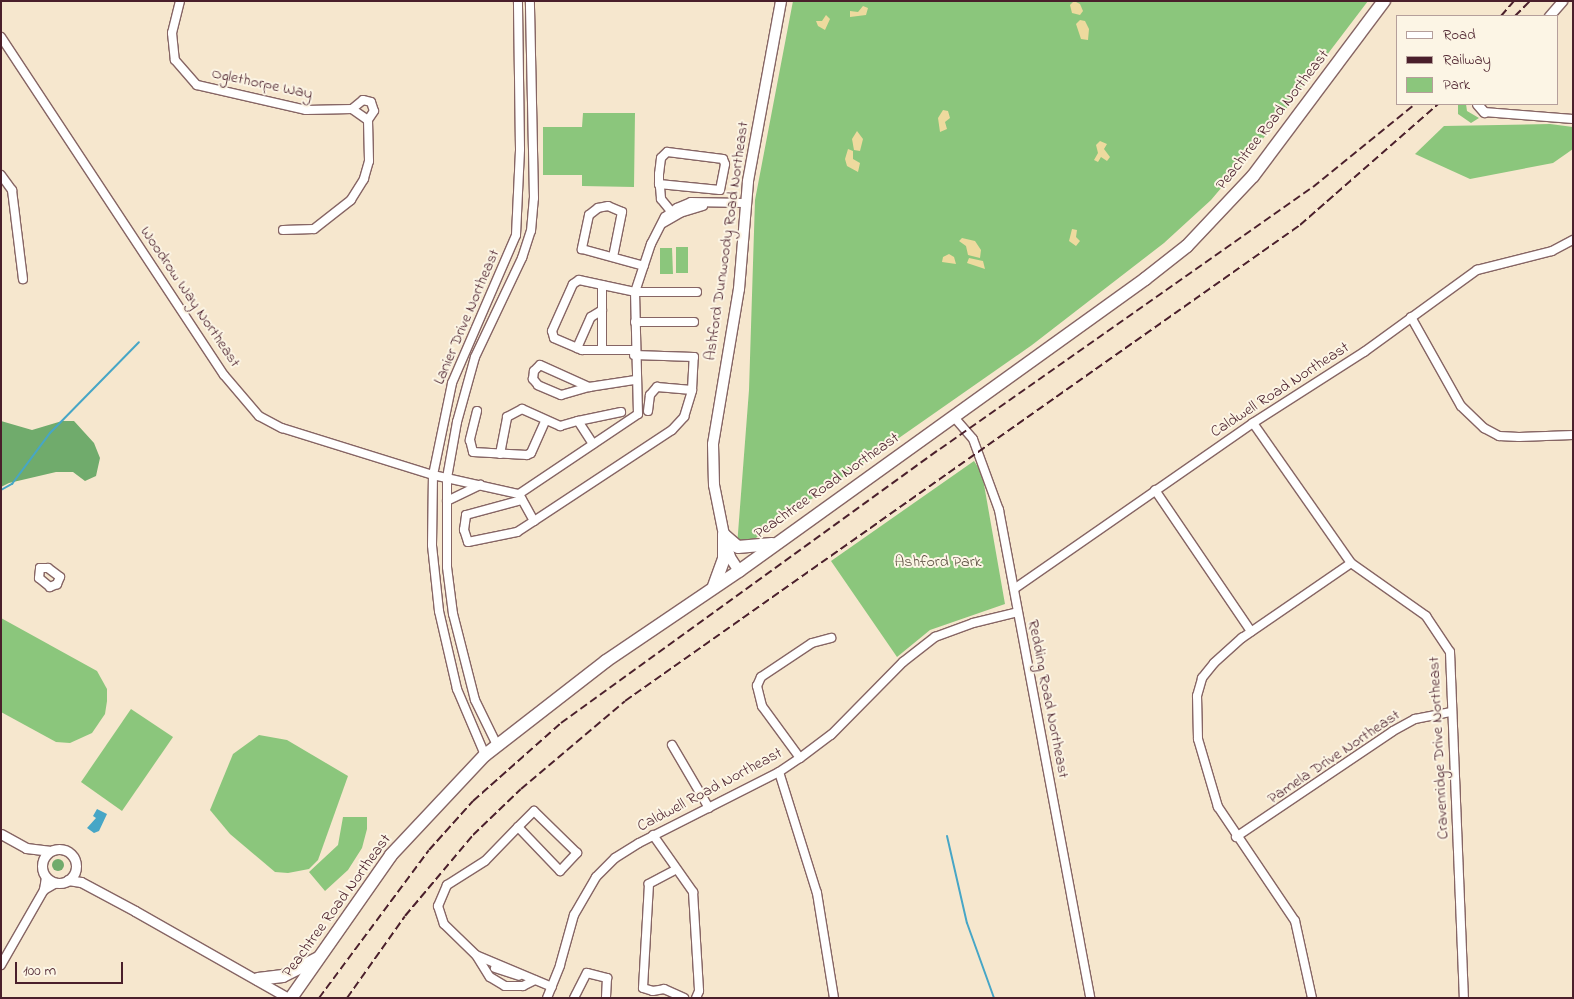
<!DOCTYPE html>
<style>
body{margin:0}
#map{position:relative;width:1574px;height:999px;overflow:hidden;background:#f6e7ce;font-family:"Indie Flower",sans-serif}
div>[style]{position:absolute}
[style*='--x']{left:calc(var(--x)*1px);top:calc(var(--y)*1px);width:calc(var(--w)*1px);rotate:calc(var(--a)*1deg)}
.green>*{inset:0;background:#8bc67c}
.forest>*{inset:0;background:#70ab6c}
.round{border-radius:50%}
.sand>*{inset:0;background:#eeda9e}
.water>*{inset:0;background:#47a6c6}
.stream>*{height:2px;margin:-1px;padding:0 1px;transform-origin:1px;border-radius:1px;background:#47a6c6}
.roads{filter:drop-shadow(1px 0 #866564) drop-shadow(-1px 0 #866564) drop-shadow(0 1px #866564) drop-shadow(0 -1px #866564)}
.minor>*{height:8px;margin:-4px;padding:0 4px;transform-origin:4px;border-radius:4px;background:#fff}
.tertiary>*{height:9px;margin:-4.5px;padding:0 4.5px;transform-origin:4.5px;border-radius:4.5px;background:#fff}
.tertiary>.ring{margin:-4.5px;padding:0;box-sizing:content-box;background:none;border:9px solid #fff;border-radius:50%}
.secondary>*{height:10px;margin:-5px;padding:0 5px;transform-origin:5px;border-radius:5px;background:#fff}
.trunk>*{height:12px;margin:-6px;padding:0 6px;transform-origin:6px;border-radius:6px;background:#fff}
.rail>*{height:2px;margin-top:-1px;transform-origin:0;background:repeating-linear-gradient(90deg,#4a1f2b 0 8px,transparent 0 12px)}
span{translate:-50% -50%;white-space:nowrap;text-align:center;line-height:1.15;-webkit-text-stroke:4px #fcf5e5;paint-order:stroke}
.street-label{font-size:16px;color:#4a1f2b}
.park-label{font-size:16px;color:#5e5143}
.frame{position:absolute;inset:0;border:2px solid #4a1f2b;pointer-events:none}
.legend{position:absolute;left:1396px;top:15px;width:162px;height:90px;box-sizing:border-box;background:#fcf5e5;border:1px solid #b59f9b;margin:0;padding:6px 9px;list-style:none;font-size:15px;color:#4a1f2b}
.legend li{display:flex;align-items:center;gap:10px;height:25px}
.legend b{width:25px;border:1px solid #b59f9b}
.scale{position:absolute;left:15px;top:962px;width:108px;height:22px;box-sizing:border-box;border:2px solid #4a1f2b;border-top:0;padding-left:6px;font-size:15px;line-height:18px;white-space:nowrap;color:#4a1f2b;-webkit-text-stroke:4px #fcf5e5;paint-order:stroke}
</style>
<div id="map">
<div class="green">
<div style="clip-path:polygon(793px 1px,1368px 1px,1266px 135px,1211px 200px,1164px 243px,1032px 345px,743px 547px,737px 546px,749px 390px,755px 200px)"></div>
<div style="clip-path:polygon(1466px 104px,1467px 111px,1479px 118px,1471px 123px,1458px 114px,1458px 105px)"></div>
<div style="clip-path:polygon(583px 113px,635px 113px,634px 187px,582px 186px,582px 175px,543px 175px,543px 127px,582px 127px)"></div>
<div style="clip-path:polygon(1550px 124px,1573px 127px,1573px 149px,1553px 163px,1470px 179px,1415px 154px,1444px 126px)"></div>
<div style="clip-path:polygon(676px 247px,688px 247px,688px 273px,676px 273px)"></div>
<div style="clip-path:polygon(660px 248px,672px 248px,673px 274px,660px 274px)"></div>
<div style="clip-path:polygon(974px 461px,982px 473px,1005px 604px,930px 630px,897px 657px,831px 561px)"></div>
<div style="clip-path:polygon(1px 618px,97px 671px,107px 689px,107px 701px,105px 714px,92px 733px,70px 743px,56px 742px,1px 712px)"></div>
<div style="clip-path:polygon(131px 709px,173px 737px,122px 811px,81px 782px)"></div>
<div style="clip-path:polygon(259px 735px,287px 740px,348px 776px,318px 860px,309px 869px,288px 873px,275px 872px,230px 834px,210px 810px,233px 754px)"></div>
<div style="clip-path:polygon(343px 817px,367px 817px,367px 829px,362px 848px,348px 870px,325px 891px,309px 872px,338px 845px)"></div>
</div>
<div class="forest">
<div style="clip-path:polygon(1px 421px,32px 430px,62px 421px,74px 421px,94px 443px,100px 458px,96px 476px,85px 481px,73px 472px,56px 472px,9px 483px,1px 487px)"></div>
<div class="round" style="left:52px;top:859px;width:12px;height:12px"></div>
</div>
<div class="sand">
<div style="clip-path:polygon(1074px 1px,1080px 4px,1083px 11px,1080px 15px,1072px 13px,1070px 5px)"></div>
<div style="clip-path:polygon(863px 6px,868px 8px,866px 15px,850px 17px,850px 11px,858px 12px)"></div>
<div style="clip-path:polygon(826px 15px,830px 19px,825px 30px,818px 26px,816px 21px,822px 21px)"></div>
<div style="clip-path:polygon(1080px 20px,1085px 21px,1089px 29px,1088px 40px,1081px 39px,1076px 24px)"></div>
<div style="clip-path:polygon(943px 110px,948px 111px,950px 118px,945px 122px,947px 129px,940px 132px,938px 118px)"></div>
<div style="clip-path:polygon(857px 131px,863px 139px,860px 151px,854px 150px,852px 139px)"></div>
<div style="clip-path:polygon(1100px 141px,1107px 144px,1104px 149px,1110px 157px,1107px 161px,1101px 157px,1098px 162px,1094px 160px,1098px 153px,1096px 145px)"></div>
<div style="clip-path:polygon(848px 149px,853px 151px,853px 159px,860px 163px,858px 172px,847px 166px,845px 159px)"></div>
<div style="clip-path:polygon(1072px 229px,1077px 230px,1076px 237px,1080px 241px,1076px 246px,1069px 241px)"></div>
<div style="clip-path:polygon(962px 238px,975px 241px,981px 250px,980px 258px,968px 255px,966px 246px,959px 241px)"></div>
<div style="clip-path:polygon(949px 254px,954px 257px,956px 264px,942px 262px,943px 257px)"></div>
<div style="clip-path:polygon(969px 258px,983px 261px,985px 269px,967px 263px)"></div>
</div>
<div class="water">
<div style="clip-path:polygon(97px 809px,107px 814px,99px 831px,94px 833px,87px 828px,96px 818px,93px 816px)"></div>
</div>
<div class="stream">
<div style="--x:1;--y:490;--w:13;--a:-29"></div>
<div style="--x:12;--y:484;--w:64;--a:-53.3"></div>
<div style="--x:50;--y:433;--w:127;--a:-45.6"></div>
<div style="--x:947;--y:836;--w:89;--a:77.1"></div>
<div style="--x:967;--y:923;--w:80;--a:70.2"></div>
</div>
<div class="roads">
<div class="minor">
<div style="--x:180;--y:1;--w:33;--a:104"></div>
<div style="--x:172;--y:33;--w:27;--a:84"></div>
<div style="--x:175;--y:60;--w:33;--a:49"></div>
<div style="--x:197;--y:85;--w:112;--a:12.9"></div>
<div style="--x:306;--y:110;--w:46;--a:-1.2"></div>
<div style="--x:352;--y:109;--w:19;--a:35"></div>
<div style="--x:368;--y:120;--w:41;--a:88.6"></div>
<div style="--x:369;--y:161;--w:19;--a:106"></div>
<div style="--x:364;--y:179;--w:25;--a:122"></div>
<div style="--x:351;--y:200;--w:47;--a:141.9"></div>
<div style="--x:314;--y:229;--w:31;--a:178"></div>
<div style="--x:1;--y:37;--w:405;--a:56.6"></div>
<div style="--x:224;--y:375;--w:54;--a:49.5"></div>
<div style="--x:259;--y:416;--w:26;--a:28"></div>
<div style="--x:282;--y:428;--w:158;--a:17.3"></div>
<div style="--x:433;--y:475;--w:88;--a:12.5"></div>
<div style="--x:519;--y:494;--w:143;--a:-33.9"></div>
<div style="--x:638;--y:414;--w:122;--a:-91.4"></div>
<div style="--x:635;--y:292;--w:51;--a:-71.6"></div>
<div style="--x:651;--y:244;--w:30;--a:-63"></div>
<div style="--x:665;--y:217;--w:15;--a:-37"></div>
<div style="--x:677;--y:208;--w:15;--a:-23"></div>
<div style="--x:691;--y:202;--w:53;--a:1.1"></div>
<div style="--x:352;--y:109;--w:14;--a:-39"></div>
<div style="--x:363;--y:100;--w:8;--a:14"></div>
<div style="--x:371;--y:102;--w:9;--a:72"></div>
<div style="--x:374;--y:111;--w:11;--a:124"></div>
<div style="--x:1484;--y:112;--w:89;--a:4.5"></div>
<div style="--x:1;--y:175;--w:19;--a:54"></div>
<div style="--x:12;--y:190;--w:90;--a:83"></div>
<div style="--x:659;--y:184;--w:61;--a:5.6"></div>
<div style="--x:720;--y:190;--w:26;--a:-79"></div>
<div style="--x:725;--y:164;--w:5;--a:-112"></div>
<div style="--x:723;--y:159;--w:56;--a:-172.9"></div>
<div style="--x:667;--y:152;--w:8;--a:135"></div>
<div style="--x:661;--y:158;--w:16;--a:97"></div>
<div style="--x:659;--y:174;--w:10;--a:90"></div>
<div style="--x:659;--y:184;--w:3;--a:72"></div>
<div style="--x:660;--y:187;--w:12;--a:85"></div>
<div style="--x:661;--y:199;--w:13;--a:51"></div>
<div style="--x:663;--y:223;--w:20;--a:-30"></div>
<div style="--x:680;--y:213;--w:24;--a:-17"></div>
<div style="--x:613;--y:257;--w:46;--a:-78.7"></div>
<div style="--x:622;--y:212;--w:15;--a:-157"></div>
<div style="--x:608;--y:206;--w:10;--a:169"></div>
<div style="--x:598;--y:208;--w:11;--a:142"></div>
<div style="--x:589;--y:215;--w:35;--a:102"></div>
<div style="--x:582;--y:249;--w:64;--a:15.3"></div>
<div style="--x:1411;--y:317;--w:102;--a:60.7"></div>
<div style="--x:1461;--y:406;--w:32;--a:44"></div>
<div style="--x:1484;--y:428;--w:17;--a:28"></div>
<div style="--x:1499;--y:436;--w:20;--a:3"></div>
<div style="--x:1519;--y:437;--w:54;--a:-2.1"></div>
<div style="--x:635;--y:322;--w:59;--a:0"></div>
<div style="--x:577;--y:348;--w:34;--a:-66"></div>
<div style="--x:591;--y:317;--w:13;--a:-32"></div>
<div style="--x:602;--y:349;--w:64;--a:-90"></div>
<div style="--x:634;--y:350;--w:52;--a:180"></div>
<div style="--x:582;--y:350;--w:30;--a:-157"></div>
<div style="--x:554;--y:338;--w:7;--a:-106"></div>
<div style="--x:552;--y:331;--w:51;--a:-65.9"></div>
<div style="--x:573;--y:284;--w:7;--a:-34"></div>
<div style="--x:579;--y:280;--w:57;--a:12.1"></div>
<div style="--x:635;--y:292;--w:62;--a:0"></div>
<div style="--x:589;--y:387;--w:29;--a:164"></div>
<div style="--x:561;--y:395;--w:25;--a:-157"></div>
<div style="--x:538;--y:385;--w:8;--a:-130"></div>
<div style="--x:533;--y:379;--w:8;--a:-83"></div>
<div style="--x:534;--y:371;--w:8;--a:-45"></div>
<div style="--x:540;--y:365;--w:54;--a:24.2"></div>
<div style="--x:589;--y:387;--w:47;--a:-8.7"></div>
<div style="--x:477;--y:411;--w:30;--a:104"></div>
<div style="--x:470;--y:440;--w:12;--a:76"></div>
<div style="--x:473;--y:452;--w:54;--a:3.2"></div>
<div style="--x:527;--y:455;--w:4;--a:-27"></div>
<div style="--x:531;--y:453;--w:36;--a:-66"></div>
<div style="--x:648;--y:411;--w:16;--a:-83"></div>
<div style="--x:650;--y:395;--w:11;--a:-49"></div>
<div style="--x:657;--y:387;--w:35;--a:5"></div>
<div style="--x:953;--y:416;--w:30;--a:49"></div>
<div style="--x:973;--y:439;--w:76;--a:69.9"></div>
<div style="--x:999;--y:510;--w:496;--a:79.4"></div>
<div style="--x:1253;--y:423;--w:171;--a:55"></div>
<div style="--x:1351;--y:563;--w:92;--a:35.2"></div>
<div style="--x:1426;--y:616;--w:43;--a:56.3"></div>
<div style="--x:1450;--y:652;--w:346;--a:87.7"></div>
<div style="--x:593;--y:444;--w:27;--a:-123"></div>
<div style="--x:578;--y:421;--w:44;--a:-11.8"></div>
<div style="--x:500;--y:454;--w:38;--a:-79"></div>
<div style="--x:507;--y:417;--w:17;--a:-28"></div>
<div style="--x:522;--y:409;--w:42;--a:24.1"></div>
<div style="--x:560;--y:426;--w:19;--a:-16"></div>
<div style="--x:1155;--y:490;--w:171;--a:55.8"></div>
<div style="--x:519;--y:494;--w:31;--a:61"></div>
<div style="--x:534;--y:521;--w:20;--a:147"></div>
<div style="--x:517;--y:532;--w:50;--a:168.5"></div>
<div style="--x:468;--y:542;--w:13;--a:-108"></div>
<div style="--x:464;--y:530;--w:15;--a:-82"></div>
<div style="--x:466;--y:515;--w:58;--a:-15"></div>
<div style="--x:447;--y:501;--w:37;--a:-26"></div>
<div style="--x:534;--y:521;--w:165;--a:-33.4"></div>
<div style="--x:672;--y:430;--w:18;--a:-47"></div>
<div style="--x:684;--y:417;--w:28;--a:-73"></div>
<div style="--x:692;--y:390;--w:33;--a:-87"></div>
<div style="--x:694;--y:357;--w:60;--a:-178.1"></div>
<div style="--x:40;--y:568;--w:8;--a:0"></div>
<div style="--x:48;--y:568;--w:15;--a:37"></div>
<div style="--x:60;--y:577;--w:8;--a:113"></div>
<div style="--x:57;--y:584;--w:8;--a:157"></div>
<div style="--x:50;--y:587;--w:14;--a:-141"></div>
<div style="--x:39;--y:578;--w:10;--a:-84"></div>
<div style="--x:1014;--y:589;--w:291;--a:-34.8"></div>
<div style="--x:1253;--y:423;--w:132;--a:-32.6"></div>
<div style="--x:1364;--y:352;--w:140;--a:-36"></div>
<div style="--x:1477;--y:270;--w:77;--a:-14.2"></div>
<div style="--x:1552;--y:251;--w:24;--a:-28"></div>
<div style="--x:497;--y:745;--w:50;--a:-116.1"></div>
<div style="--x:475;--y:700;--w:89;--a:-104.3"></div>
<div style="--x:453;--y:614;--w:47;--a:-97.3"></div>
<div style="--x:447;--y:567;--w:89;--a:-90"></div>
<div style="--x:447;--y:478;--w:57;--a:-79.9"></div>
<div style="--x:457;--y:422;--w:67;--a:-74.5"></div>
<div style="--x:475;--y:357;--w:110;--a:-64.6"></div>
<div style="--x:522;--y:258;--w:28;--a:-72"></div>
<div style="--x:531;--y:231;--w:33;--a:-85"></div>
<div style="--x:534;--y:198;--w:197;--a:-91.2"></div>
<div style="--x:672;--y:745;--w:73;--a:59.6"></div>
<div style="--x:485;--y:755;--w:72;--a:-113"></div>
<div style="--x:457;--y:689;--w:80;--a:-103"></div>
<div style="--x:439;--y:611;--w:66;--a:-96.1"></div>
<div style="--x:432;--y:545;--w:70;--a:-89.2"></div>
<div style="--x:433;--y:475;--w:94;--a:-78.3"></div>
<div style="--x:452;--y:383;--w:161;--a:-66.6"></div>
<div style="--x:516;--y:235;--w:86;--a:-87.3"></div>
<div style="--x:520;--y:149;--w:148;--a:-90.8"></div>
<div style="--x:800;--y:758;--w:64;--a:-126.2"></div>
<div style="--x:762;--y:706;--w:21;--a:-104"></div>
<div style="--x:757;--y:686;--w:10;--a:-66"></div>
<div style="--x:761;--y:677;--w:61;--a:-33.7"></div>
<div style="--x:812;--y:643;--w:20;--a:-15"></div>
<div style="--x:779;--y:772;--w:127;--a:72.6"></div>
<div style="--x:817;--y:893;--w:106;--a:80.8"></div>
<div style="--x:518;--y:827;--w:61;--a:46.3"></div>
<div style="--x:560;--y:871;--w:25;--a:-47"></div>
<div style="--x:577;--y:853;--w:60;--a:-135.7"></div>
<div style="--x:534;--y:811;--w:23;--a:135"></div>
<div style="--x:518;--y:827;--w:47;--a:134.1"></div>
<div style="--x:485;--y:861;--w:45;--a:147.7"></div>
<div style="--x:447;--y:885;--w:23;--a:113"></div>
<div style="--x:438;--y:906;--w:19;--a:72"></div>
<div style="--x:444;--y:924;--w:45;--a:44.1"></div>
<div style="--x:476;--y:955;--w:26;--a:58"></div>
<div style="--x:490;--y:977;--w:17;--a:31"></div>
<div style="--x:505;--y:986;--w:18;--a:0"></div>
<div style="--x:523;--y:986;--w:13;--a:-27"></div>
<div style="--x:653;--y:835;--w:70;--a:54.9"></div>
<div style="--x:693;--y:892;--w:99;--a:86.5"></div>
<div style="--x:699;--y:991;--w:8;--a:113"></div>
<div style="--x:1236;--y:837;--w:189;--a:-34"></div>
<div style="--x:1393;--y:731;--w:25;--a:-29"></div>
<div style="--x:1415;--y:719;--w:37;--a:-11"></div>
<div style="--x:675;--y:870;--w:30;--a:152"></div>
<div style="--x:649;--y:884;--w:104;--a:93.3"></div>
<div style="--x:643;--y:988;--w:10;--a:17"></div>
<div style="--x:653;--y:991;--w:11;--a:-10"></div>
<div style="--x:664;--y:989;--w:22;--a:24"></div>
<div style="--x:44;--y:890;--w:13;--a:-81"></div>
<div style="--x:478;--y:956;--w:80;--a:22.7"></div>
<div style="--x:1;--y:965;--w:86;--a:-60.2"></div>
<div style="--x:44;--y:890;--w:14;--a:-30"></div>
<div style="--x:495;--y:968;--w:25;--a:18"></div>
<div style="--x:547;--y:998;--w:35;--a:-68"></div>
<div style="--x:560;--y:965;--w:52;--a:-74.4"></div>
<div style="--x:574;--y:915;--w:44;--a:-59.9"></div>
<div style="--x:596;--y:877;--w:27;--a:-45"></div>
<div style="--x:615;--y:858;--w:28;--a:-32"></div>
<div style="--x:639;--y:843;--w:157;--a:-26.9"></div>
<div style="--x:779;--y:772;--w:25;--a:-34"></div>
<div style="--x:800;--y:758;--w:39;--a:-37"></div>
<div style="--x:831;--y:735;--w:103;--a:-45.4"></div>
<div style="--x:903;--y:662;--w:41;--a:-38"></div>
<div style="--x:935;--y:637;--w:40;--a:-20.2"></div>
<div style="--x:973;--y:623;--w:46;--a:-13.7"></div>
<div style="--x:574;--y:998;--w:28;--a:-63"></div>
<div style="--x:587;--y:973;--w:21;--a:14"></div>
<div style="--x:607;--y:978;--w:20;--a:93"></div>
<div style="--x:1312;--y:998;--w:79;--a:-102.4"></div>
<div style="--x:1295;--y:921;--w:138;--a:-124"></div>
<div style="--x:1218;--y:807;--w:71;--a:-106.4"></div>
<div style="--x:1198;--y:739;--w:43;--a:-91.3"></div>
<div style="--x:1197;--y:696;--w:19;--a:-74"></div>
<div style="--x:1202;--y:678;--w:19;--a:-51"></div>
<div style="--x:1214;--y:663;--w:38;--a:-42"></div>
<div style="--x:1242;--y:638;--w:132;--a:-34.5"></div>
</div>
<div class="tertiary">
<div style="--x:1549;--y:16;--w:20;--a:-49"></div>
<div style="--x:1477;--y:104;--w:11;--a:49"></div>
<div style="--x:1;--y:834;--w:29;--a:29"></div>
<div style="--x:26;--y:848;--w:23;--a:7"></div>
<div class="ring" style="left:42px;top:849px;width:25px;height:25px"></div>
<div style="--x:68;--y:880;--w:13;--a:9"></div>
<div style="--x:81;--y:882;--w:61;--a:28.2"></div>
<div style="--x:135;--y:911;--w:176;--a:29.6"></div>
</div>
<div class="secondary">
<div style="--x:739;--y:571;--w:17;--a:-123"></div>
<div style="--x:730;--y:557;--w:23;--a:-105"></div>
<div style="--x:724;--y:535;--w:51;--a:-101.3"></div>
<div style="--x:714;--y:485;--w:41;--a:-91.4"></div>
<div style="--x:713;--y:444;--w:157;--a:-80.5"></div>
<div style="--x:739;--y:289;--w:108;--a:-85.2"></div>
<div style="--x:748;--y:181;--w:183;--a:-79.6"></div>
</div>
<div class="trunk">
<div style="--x:724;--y:535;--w:18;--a:41"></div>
<div style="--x:738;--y:547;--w:34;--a:-5"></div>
<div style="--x:714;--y:586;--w:29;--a:-70"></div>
<div style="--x:724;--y:559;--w:24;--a:-90"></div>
<div style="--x:258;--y:979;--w:25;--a:-7"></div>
<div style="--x:283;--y:976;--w:39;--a:-27"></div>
<div style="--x:291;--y:998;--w:174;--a:-55"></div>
<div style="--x:391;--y:855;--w:137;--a:-46.8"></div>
<div style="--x:485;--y:755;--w:153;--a:-37.8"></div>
<div style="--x:606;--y:661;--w:161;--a:-34.1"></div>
<div style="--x:739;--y:571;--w:500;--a:-35.72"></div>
<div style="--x:1145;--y:279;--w:53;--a:-38.2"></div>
<div style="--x:1187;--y:246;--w:96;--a:-46.7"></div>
<div style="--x:1253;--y:176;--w:219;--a:-53.2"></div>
</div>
</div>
<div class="rail">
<div style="--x:1501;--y:16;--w:20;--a:-49"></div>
<div style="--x:1515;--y:16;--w:21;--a:-45"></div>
<div style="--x:319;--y:998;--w:184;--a:-53.4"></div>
<div style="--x:429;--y:850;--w:66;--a:-48.1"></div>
<div style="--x:473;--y:801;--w:118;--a:-41.6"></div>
<div style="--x:561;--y:723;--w:468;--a:-35.9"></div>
<div style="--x:940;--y:449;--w:456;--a:-35.1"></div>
<div style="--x:1313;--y:187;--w:132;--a:-39.1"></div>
<div style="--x:347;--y:998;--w:100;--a:-54.7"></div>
<div style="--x:405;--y:916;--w:106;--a:-50"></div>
<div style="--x:473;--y:835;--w:66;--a:-43.8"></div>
<div style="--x:521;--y:789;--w:136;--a:-40.2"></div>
<div style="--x:625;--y:701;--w:826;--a:-35.19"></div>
<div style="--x:1300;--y:225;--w:184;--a:-41.2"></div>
</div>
<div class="street-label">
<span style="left:262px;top:84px;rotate:12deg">Oglethorpe Way</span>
<span style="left:1273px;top:120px;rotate:-52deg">Peachtree Road Northeast</span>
<span style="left:727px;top:241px;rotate:-82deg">Ashford Dunwoody Road Northeast</span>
<span style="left:190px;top:297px;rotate:56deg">Woodrow Way Northeast</span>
<span style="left:467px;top:317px;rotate:-67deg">Lanier Drive Northeast</span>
<span style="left:1280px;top:390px;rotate:-33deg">Caldwell Road Northeast</span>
<span style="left:827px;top:486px;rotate:-35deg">Peachtree Road Northeast</span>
<span style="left:1048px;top:699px;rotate:79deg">Redding Road Northeast</span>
<span style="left:1439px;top:748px;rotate:-93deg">Cravenridge Drive Northeast</span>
<span style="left:1334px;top:757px;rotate:-34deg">Pamela Drive Northeast</span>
<span style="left:710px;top:790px;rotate:-28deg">Caldwell Road Northeast</span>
<span style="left:337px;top:906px;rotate:-54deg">Peachtree Road Northeast</span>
</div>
<div class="park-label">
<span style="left:938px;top:562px">Ashford Park</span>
</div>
<div class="frame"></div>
<ul class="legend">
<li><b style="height:6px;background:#fff"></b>Road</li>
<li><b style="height:6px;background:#4a1f2b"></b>Railway</li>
<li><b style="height:14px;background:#8bc67c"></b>Park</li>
</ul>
<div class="scale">100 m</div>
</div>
